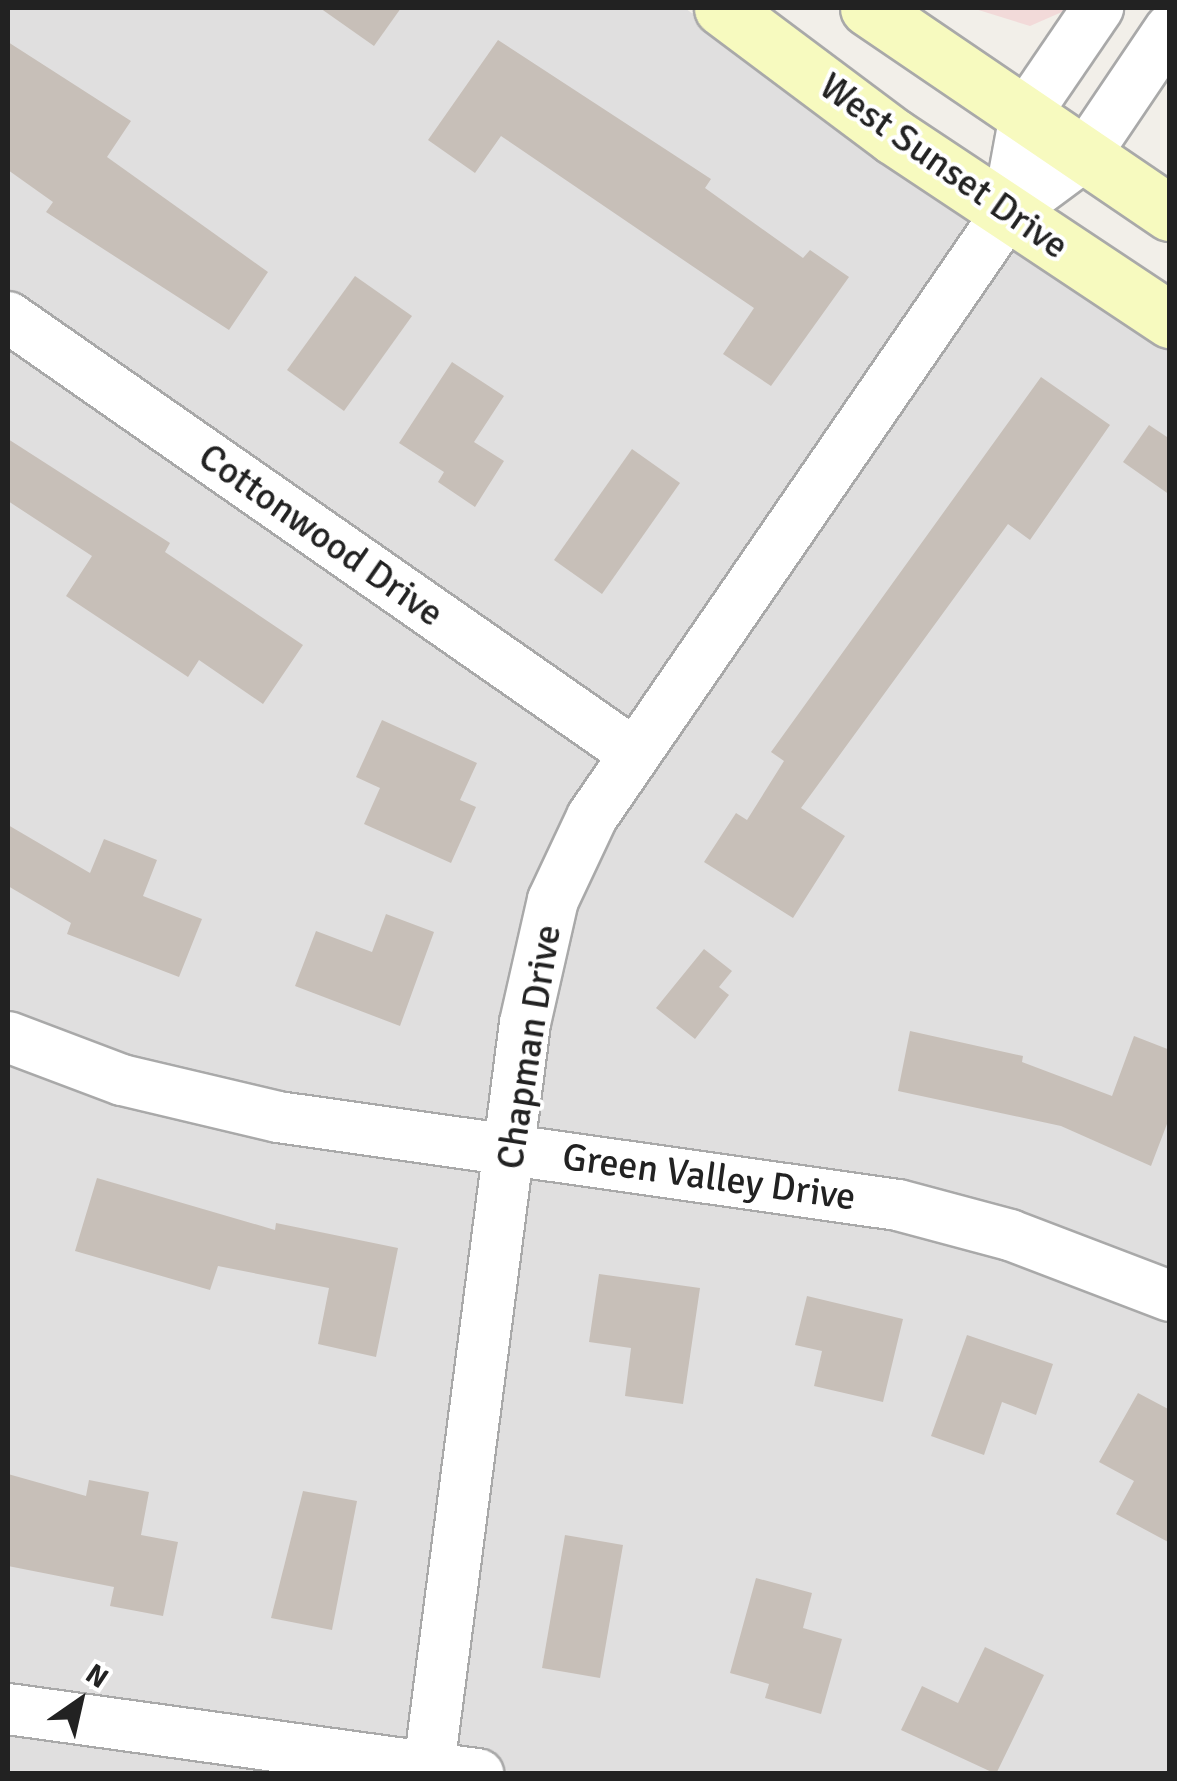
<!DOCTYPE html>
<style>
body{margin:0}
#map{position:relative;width:1177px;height:1781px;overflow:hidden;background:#f2efe9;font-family:Signika,sans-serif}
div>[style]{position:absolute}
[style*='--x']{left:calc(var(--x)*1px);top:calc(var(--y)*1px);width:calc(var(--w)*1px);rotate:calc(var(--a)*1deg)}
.residential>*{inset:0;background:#e0dfdf}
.commercial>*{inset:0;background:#f2dad9}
.building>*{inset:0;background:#c7bfb8}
.roads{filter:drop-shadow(2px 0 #a9a9a9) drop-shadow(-2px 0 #a9a9a9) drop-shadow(0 2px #a9a9a9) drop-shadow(0 -2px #a9a9a9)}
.street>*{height:50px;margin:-25px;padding:0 25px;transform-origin:25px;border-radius:25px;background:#fff}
.secondary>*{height:55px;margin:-27.5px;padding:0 27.5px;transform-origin:27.5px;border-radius:27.5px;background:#f7fabf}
span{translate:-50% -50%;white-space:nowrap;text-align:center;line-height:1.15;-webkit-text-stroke:8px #fff;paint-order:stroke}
.street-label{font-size:38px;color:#222}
.frame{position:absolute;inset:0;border:10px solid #222;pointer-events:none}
.north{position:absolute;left:30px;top:1651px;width:100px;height:100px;-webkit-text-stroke:8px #fff;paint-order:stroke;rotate:34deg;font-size:28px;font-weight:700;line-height:40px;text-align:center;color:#222}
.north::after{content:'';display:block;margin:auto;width:35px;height:45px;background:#222;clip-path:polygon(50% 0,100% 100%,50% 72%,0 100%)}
</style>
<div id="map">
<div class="residential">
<div style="clip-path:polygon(8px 8px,685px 8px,843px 128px,1169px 351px,1169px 1773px,8px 1774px)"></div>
</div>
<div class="commercial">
<div style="clip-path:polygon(972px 8px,1071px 8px,1030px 26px)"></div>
</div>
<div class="building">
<div style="clip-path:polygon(320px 8px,401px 8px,374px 46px)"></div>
<div style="clip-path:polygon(498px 40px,711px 179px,705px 188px,803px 258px,810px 250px,849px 277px,771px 386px,723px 354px,754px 308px,501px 136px,475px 173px,428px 140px)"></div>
<div style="clip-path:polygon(8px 42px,131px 121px,107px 157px,268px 272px,229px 330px,46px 212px,53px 202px,8px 170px)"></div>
<div style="clip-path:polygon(355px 276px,412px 316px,344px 411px,287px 370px)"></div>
<div style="clip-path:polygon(452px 362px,504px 396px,474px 442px,504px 461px,475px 507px,438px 482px,444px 472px,399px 443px)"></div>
<div style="clip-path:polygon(1041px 377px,1110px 425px,1030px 540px,1008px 524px,801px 808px,845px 836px,793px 918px,704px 862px,736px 813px,747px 820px,784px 761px,771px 752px)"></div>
<div style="clip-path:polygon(1149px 425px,1170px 439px,1170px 495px,1123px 462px)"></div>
<div style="clip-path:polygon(8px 439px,170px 543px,165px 552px,303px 645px,263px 704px,199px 660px,188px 677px,66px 596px,92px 556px,8px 501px)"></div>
<div style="clip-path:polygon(632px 449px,680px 483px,602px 594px,554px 560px)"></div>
<div style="clip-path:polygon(382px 720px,477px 763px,460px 800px,476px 807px,451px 863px,364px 824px,380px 788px,356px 777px)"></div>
<div style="clip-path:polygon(8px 825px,90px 873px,104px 839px,157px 860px,143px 896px,202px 919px,179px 977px,67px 934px,71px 923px,8px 886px)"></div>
<div style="clip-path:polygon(386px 914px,434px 932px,400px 1026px,295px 986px,316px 931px,372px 952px)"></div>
<div style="clip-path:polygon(704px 949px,732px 971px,719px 987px,729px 995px,695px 1039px,656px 1008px)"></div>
<div style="clip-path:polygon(910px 1031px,1023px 1056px,1022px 1062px,1112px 1096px,1134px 1036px,1170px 1050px,1170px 1116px,1151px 1166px,1061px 1126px,898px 1091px)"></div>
<div style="clip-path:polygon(97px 1178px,275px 1230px,276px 1223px,398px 1248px,376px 1357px,318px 1344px,329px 1288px,218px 1266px,210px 1290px,75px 1251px)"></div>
<div style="clip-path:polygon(599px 1274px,700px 1288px,683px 1404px,625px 1396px,631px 1348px,589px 1342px)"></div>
<div style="clip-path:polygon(807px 1296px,903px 1319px,883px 1402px,814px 1386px,822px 1351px,795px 1345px)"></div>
<div style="clip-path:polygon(967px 1335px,1053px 1364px,1036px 1415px,1002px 1402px,984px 1455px,931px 1436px)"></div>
<div style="clip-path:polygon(1138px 1393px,1170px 1410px,1170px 1543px,1116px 1514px,1134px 1481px,1099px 1462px)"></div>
<div style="clip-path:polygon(8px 1474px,86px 1496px,89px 1480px,149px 1492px,141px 1535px,178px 1542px,163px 1616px,110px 1606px,114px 1587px,8px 1566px)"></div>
<div style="clip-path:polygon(303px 1491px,357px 1501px,332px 1630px,271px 1618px)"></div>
<div style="clip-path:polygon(565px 1535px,623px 1545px,600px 1678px,542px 1668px)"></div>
<div style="clip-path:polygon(756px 1578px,812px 1593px,803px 1628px,842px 1639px,821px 1714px,765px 1698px,769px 1684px,730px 1673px)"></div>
<div style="clip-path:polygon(985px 1647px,1044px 1675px,996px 1774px,901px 1730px,922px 1686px,958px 1703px)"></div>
</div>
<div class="roads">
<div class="street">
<div style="--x:1007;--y:213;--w:100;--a:-79.6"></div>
<div style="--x:1025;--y:115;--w:130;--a:-55.7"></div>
<div style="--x:8;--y:317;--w:764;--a:34.88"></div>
<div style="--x:8;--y:1037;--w:122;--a:20.7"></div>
<div style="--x:122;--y:1080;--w:160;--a:13.3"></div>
<div style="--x:278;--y:1117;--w:626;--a:8.08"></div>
<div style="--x:898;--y:1205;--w:116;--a:15"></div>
<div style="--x:1010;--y:1235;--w:171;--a:20.9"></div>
<div style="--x:8;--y:1709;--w:475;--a:7.9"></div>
<div style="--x:428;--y:1774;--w:757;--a:-82.64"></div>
<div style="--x:525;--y:1023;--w:126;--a:-77.2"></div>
<div style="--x:553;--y:900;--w:92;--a:-64.8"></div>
<div style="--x:592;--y:817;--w:733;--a:-55.51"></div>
<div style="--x:1007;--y:213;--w:97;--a:-36.6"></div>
<div style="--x:1085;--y:155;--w:152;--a:-56"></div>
</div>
<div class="secondary">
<div style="--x:722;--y:8;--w:214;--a:36.8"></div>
<div style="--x:893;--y:136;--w:333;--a:33.6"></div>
<div style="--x:868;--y:8;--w:365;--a:34.2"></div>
</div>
</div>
<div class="street-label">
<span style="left:944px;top:166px;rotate:35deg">West Sunset Drive</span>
<span style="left:321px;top:535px;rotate:35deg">Cottonwood Drive</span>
<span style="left:529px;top:1047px;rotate:-81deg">Chapman Drive</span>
<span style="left:709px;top:1177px;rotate:8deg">Green Valley Drive</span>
</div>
<div class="frame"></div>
<div class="north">N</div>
</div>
